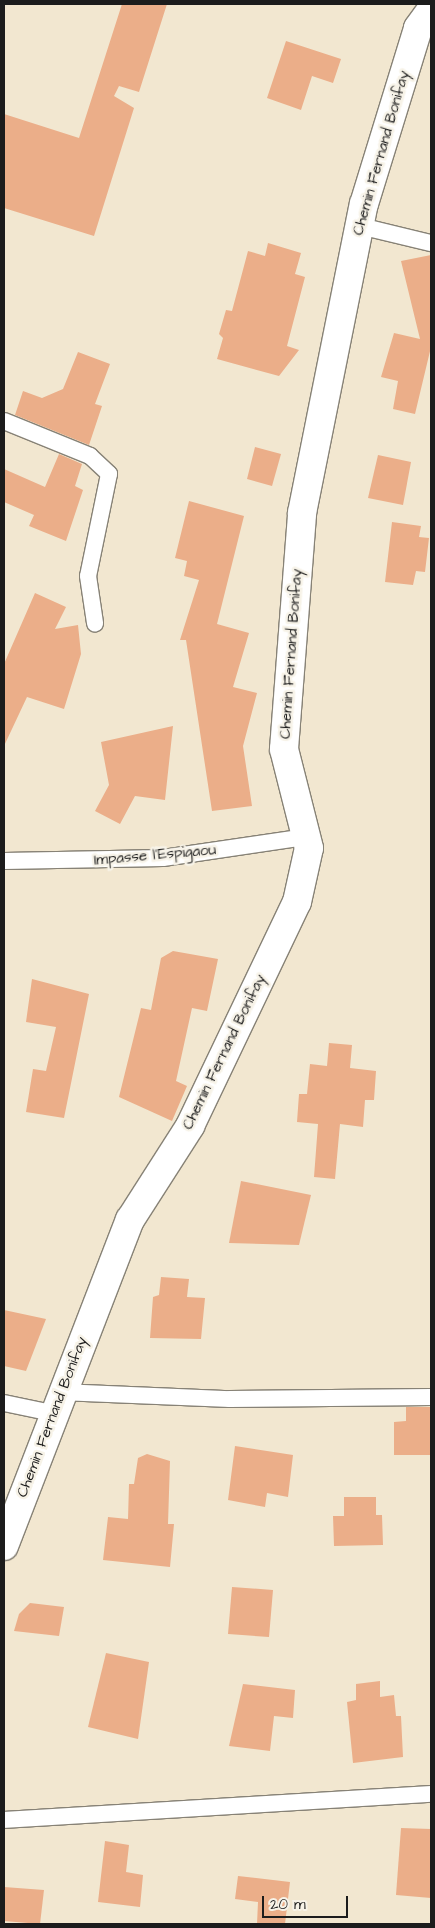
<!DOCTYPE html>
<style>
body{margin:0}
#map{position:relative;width:435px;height:1928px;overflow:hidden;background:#f2e7d0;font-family:"Architects Daughter",sans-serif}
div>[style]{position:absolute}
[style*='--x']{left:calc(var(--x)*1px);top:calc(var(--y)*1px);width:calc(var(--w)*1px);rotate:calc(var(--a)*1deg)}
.building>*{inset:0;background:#ebae89}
.roads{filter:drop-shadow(1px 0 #878276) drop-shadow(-1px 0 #878276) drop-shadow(0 1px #878276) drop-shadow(0 -1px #878276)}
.service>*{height:16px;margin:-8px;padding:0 8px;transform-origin:8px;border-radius:8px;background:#fff}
.minor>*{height:28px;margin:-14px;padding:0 14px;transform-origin:14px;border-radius:14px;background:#fff}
span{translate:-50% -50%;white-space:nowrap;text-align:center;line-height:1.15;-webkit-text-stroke:5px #f7f3e8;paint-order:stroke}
.street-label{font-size:15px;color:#1c1c1c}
.frame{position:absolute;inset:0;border:5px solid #1c1c1c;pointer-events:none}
.scale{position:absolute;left:262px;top:1896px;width:86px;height:22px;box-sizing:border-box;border:2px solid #1c1c1c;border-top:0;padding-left:6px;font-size:15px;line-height:18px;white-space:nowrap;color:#1c1c1c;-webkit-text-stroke:4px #f7f3e8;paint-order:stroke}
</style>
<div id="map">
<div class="building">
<div style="clip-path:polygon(122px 4px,167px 4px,139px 92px,119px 86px,114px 96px,134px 108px,94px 236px,4px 208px,4px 114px,79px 138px)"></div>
<div style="clip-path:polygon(286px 41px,341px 59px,333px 83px,312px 76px,301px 110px,267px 98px)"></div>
<div style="clip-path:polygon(268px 243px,301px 253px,295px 274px,305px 277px,287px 346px,299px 350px,279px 376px,217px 359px,223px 338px,219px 334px,226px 310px,232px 311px,248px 251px,265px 256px)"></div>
<div style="clip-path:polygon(431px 255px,431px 347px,415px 414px,393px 409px,398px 381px,381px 377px,394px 333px,420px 339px,401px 261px)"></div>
<div style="clip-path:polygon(78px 352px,110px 364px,95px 404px,102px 406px,89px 445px,15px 415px,23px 391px,42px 398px,63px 389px)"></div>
<div style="clip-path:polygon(255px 447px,281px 454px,272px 486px,247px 479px)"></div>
<div style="clip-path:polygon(59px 454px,82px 464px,75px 486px,83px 490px,66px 541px,29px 526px,34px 515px,4px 502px,4px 469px,45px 487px)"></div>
<div style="clip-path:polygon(378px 455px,411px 462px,403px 505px,368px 498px)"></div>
<div style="clip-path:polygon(189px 501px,244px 516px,217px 624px,249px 633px,233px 687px,257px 693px,243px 746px,252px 806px,212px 811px,186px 640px,180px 640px,199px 580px,184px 576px,187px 561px,175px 558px)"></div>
<div style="clip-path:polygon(392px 522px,421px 526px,419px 537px,429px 538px,425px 572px,416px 571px,413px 585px,385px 582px)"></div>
<div style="clip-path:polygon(35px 593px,66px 607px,55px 629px,78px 625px,81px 654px,64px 709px,27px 697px,4px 746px,4px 664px)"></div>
<div style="clip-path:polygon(173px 726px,165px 800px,135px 796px,120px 824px,95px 811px,109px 785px,101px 742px)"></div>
<div style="clip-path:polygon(173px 951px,218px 959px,207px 1011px,192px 1008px,176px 1081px,187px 1086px,172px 1121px,119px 1097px,141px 1008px,151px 1010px,161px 958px)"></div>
<div style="clip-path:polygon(32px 979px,89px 994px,64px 1118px,26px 1112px,33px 1069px,46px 1071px,56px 1027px,26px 1022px)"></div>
<div style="clip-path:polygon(329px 1043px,352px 1045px,350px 1068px,376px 1071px,374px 1100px,365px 1100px,363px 1127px,340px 1124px,335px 1179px,314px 1177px,318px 1124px,297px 1122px,299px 1094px,307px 1094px,310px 1064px,327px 1066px)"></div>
<div style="clip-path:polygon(241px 1181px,311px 1195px,299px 1245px,229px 1243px)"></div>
<div style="clip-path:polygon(161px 1277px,189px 1279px,187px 1297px,205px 1298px,201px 1339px,150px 1338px,153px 1297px,159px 1295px)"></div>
<div style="clip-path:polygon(4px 1310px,46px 1319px,26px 1371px,4px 1366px)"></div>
<div style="clip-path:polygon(406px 1407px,431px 1407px,431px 1455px,394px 1455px,394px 1422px,406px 1421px)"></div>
<div style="clip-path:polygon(235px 1446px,293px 1455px,288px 1497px,267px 1493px,265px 1507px,228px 1500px)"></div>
<div style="clip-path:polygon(147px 1454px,170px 1461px,168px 1524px,174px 1524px,170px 1567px,103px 1560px,108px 1517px,128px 1519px,129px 1484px,134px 1484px,138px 1458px)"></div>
<div style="clip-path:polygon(344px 1497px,376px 1497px,376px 1515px,382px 1515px,383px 1545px,334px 1546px,333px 1516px,344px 1516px)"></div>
<div style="clip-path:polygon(232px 1587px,273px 1590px,269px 1637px,228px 1634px)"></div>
<div style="clip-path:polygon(30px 1603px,64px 1607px,59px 1636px,14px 1631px,19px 1614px)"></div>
<div style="clip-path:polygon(106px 1653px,149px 1662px,138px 1739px,88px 1727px)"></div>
<div style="clip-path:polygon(380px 1681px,380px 1697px,394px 1695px,396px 1716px,401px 1716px,403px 1757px,353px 1763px,347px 1702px,356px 1700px,356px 1684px)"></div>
<div style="clip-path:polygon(243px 1684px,295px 1690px,293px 1718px,274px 1716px,270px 1751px,229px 1746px)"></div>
<div style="clip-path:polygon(401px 1828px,431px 1829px,431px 1898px,396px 1895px)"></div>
<div style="clip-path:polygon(105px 1841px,129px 1845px,126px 1872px,143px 1875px,140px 1907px,98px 1902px)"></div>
<div style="clip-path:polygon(238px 1876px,290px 1882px,285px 1924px,257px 1924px,258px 1902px,235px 1899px)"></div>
<div style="clip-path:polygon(4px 1887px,44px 1890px,40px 1924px,4px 1921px)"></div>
</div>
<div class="roads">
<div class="service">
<div style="--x:360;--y:226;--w:73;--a:13.5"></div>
<div style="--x:4;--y:421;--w:93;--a:22.1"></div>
<div style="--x:90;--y:456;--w:26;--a:43"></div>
<div style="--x:109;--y:474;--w:104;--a:101.6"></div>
<div style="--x:88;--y:576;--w:48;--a:81.5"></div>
<div style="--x:4;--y:861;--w:159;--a:-1.1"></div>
<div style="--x:163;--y:858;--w:145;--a:-8.4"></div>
<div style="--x:60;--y:1392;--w:170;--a:2.4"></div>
<div style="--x:230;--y:1399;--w:201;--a:-0.6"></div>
<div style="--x:4;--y:1403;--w:49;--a:11.8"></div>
<div style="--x:4;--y:1820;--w:428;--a:-3.5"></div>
</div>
<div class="minor">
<div style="--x:4;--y:1546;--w:350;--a:-68.9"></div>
<div style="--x:130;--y:1220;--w:112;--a:-57.4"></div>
<div style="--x:190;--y:1126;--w:248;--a:-64.5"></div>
<div style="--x:297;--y:902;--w:55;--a:-77.5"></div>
<div style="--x:309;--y:848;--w:102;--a:-104.2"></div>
<div style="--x:284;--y:749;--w:237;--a:-85.6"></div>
<div style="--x:302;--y:513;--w:315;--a:-78.7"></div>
<div style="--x:364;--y:204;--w:184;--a:-72.9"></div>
<div style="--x:418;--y:28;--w:22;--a:-54"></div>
</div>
</div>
<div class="street-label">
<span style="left:381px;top:153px;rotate:-74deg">Chemin Fernand Bonifay</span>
<span style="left:291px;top:654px;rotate:-86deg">Chemin Fernand Bonifay</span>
<span style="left:155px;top:855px;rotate:-5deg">Impasse l'Espigaou</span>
<span style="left:224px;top:1052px;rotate:-64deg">Chemin Fernand Bonifay</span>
<span style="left:52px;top:1417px;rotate:-69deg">Chemin Fernand Bonifay</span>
</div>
<div class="frame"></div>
<div class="scale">20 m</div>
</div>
